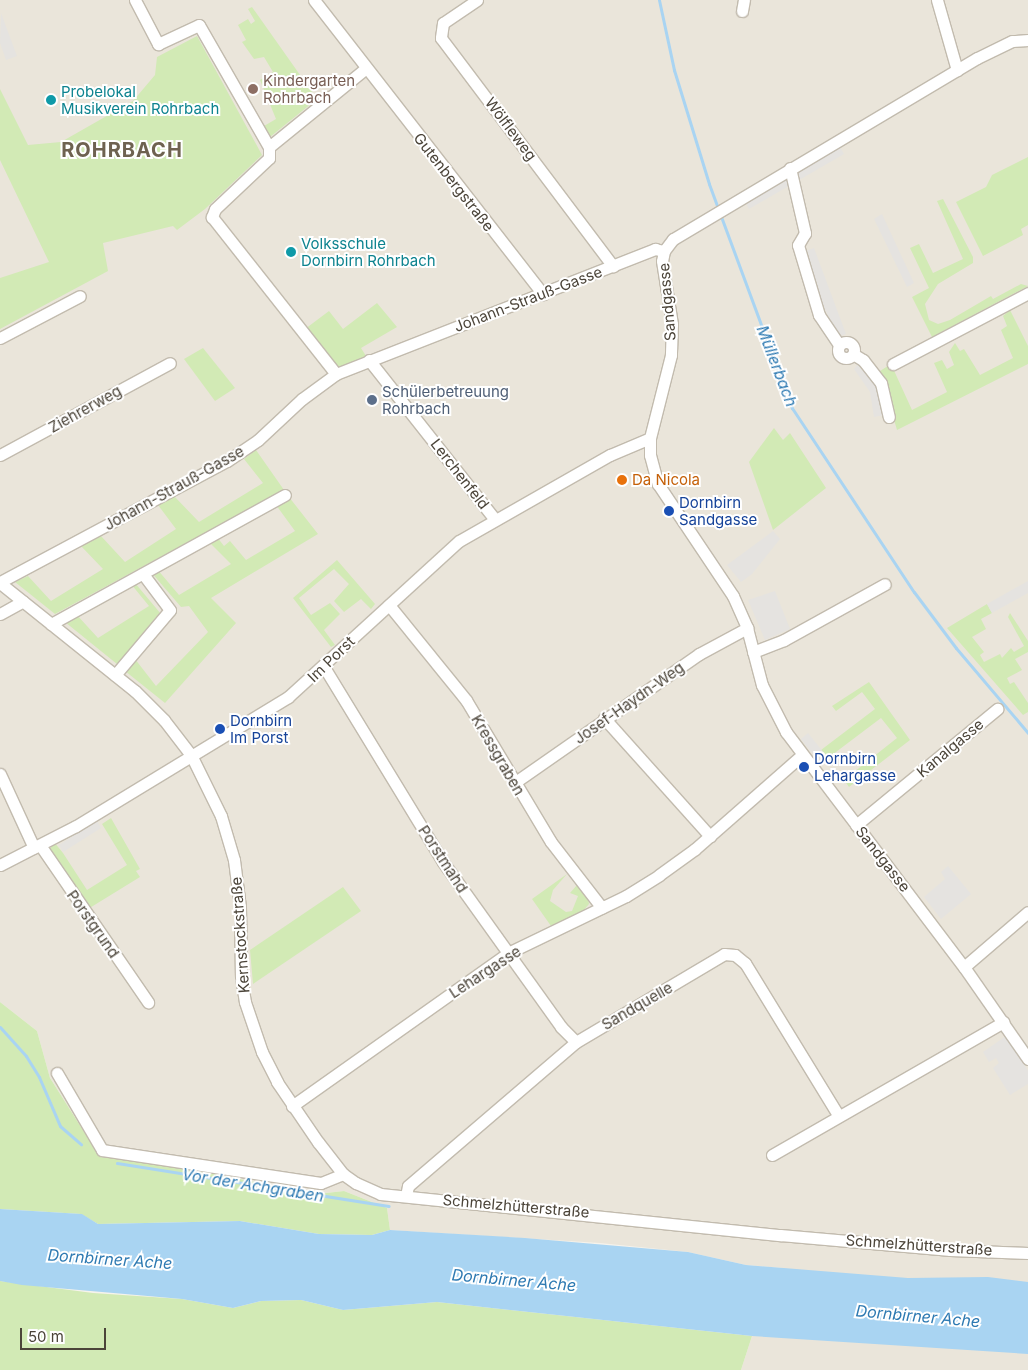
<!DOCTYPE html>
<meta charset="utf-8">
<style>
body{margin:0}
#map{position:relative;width:1028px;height:1370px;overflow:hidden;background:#f6f3ec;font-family:Inter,sans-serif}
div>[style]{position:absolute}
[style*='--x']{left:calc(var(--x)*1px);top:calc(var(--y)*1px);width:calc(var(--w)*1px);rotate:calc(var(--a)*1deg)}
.residential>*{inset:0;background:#eae5da}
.green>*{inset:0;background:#d2eab5}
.parking>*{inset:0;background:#e5e3e0}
.water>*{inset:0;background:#a9d4f2}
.stream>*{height:3px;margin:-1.5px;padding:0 1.5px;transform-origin:1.5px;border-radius:1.5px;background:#a9d4f2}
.roads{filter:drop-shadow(1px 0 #c2bbae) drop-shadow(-1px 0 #c2bbae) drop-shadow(0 1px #c2bbae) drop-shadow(0 -1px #c2bbae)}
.minor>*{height:11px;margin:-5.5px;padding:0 5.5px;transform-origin:5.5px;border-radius:5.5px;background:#fff}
.minor>.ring{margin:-5.5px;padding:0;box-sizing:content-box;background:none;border:11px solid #fff;border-radius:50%}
.dots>*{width:14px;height:14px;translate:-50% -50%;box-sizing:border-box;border:2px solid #fff;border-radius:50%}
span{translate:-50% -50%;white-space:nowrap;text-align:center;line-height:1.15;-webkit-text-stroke:4px #fff;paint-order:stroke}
.education-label{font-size:15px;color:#785e54}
.left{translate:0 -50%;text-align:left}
.culture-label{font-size:15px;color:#0d838f}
.street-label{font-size:15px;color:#4b4439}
.service-label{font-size:15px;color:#4e5e75}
.food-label{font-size:15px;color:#c56008}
.transit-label{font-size:15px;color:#164399}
.water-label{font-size:16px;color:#2e7ab2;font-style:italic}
.district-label{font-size:20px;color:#6e6250;font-weight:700;letter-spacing:1px}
.scale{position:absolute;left:20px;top:1328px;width:86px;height:22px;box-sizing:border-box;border:2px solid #4b4439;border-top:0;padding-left:6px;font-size:15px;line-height:18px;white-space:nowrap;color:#4b4439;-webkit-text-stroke:4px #fff;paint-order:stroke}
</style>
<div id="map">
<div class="residential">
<div style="clip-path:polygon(0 0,1028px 0,1028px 1370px,741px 1370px,752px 1336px,783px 1268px,746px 1265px,688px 1252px,600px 1243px,390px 1230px,387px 1208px,344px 1191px,317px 1194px,157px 1163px,100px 1157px,50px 1078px,37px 1031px,0 1002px)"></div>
</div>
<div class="green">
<div style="clip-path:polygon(252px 7px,317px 99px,270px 137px,264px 126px,276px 119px,260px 80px,273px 72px,264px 57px,254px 59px,242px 42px,246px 40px,238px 25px,248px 19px,251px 24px,255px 21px,248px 9px)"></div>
<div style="clip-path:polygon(197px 36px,262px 155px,205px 209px,177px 230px,173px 226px,103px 243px,108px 271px,0 329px,0 278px,49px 262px,0 160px,0 89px,28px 145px,61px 142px,133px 101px,155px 75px,157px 57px)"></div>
<div style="clip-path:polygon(1028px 157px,1028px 225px,1021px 229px,1023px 235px,983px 256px,956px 202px,986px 187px,992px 175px)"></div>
<div style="clip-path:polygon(943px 199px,973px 257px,973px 263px,938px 284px,925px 304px,929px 320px,938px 324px,950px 320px,991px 296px,993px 299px,1021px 284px,1028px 286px,932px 337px,912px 297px,929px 288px,910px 248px,919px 244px,933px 273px,963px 259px,937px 201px)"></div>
<div style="clip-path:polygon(377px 303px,397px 327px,361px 348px,366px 356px,335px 369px,305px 329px,329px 311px,343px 329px)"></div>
<div style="clip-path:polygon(1010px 310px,1028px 346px,1028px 364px,897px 430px,880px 371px,891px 364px,912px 410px,947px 392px,934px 363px,942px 360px,947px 369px,954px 365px,949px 352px,955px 343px,960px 351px,964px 349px,980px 375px,1013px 358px,1001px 330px,1007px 326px,1003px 316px)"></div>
<div style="clip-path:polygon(203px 348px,235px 388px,215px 401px,184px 359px)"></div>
<div style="clip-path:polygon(774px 428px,783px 440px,790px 433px,826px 488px,773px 530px,749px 462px)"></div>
<div style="clip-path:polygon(256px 450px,284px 490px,55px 614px,15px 582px,28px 576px,51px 601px,103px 569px,81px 546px,101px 536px,125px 562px,176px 529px,158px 505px,174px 496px,199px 522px,263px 483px,244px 459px)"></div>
<div style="clip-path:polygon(289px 497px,318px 534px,211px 598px,236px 623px,165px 703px,125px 671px,135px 659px,156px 686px,208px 632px,189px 606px,181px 607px,151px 572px,157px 569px,179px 595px,231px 564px,209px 542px,217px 537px,224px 546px,230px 541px,246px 560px,295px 531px,276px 505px)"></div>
<div style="clip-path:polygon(337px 560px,375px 604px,371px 609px,361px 599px,344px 612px,334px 601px,349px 584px,334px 569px,299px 598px,311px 615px,330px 603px,340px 614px,324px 630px,335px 645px,331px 647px,293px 598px)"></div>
<div style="clip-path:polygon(135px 583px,161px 614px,117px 664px,65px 622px,76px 614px,98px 638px,149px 606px,131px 584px)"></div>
<div style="clip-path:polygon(987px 604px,992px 613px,981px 619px,986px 629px,972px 637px,984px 652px,980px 655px,984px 662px,1000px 654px,1002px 658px,1011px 648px,1014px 652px,1024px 646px,1008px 617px,1010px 613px,1028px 641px,1028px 652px,1015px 659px,1022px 670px,1007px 678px,1010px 684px,1014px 682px,1028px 703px,1028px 712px,1023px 715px,947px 628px)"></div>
<div style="clip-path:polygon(869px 682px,910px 740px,849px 787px,844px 780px,897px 738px,881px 718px,828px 758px,821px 750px,875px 709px,862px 692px,836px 711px,832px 706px)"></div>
<div style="clip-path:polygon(111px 818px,140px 869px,136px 871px,140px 877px,88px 909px,51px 851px,51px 846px,54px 842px,63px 853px,87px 890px,127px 865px,102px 824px)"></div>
<div style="clip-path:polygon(567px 874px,553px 890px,550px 901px,566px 912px,572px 911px,578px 896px,570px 893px,577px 885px,588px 897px,589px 904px,583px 911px,551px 926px,532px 899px)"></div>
<div style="clip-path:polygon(343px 887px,361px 911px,253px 984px,250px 950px)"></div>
<div style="clip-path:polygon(0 1002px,37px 1031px,50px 1078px,100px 1157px,157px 1163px,317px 1194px,344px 1191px,387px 1208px,390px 1230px,372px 1235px,319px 1234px,240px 1221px,98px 1224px,81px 1214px,0 1209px)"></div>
<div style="clip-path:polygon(0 1281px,93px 1293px,182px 1299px,233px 1308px,261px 1301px,301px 1300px,343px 1310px,437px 1302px,752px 1336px,741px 1370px,0 1370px)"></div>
</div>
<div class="parking">
<div style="clip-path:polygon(1px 13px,17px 56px,6px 60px,0 43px)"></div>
<div style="clip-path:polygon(840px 147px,844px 154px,749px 209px,745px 202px)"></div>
<div style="clip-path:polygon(882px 214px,914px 283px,907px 287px,874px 219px)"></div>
<div style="clip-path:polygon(814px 248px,846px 334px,838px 337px,823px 305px,805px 251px)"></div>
<div style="clip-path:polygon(859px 363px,878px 388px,884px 415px,874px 417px,870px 392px,854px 369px)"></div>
<div style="clip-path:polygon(773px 531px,780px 539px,752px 574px,741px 582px,727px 565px)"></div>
<div style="clip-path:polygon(1028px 581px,1028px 593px,992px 613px,987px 604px)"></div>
<div style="clip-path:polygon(775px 591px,790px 629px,765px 640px,748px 600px)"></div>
<div style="clip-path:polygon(808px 733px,828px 758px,821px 765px,801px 739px)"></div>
<div style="clip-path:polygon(97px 821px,101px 828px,63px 852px,59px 845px)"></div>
<div style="clip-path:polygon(948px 866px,971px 894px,941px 919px,924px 897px,945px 879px,941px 872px)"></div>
<div style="clip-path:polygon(1006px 1036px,1028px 1071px,1028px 1084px,1010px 1095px,993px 1068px,999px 1063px,996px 1058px,989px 1062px,983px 1052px)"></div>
</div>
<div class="water">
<div style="clip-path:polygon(0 1209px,82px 1214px,98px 1224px,240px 1221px,319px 1234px,372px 1235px,390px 1230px,525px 1238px,688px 1252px,746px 1265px,908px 1278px,988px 1277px,1028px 1282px,1028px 1354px,752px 1336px,437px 1302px,343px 1310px,301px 1300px,261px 1301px,233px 1308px,182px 1299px,22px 1285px,0 1281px)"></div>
</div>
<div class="stream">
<div style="--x:659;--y:0;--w:72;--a:77.9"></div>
<div style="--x:674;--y:70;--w:119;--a:72.9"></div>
<div style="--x:709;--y:184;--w:239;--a:69.7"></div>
<div style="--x:792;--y:408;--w:221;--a:56.5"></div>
<div style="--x:914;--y:592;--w:70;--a:53.1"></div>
<div style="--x:956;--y:648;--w:111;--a:49.7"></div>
<div style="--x:0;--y:1027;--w:39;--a:48"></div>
<div style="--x:26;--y:1056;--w:25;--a:58"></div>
<div style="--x:39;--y:1077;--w:53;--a:66.8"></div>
<div style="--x:60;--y:1126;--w:28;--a:41"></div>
<div style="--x:117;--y:1163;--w:275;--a:9"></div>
</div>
<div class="roads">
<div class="minor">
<div style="--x:135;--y:0;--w:50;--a:62.4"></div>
<div style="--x:158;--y:44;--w:45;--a:-24.9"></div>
<div style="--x:199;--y:25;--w:141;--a:60.2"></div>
<div style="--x:269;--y:147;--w:11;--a:90"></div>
<div style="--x:269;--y:158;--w:74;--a:136.6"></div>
<div style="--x:215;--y:209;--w:9;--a:111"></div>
<div style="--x:212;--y:217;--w:200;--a:51.7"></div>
<div style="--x:314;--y:0;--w:373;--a:52.1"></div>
<div style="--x:477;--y:0;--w:41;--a:145.9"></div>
<div style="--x:443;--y:23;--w:15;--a:98"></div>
<div style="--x:441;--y:38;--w:286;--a:53"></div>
<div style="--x:937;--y:0;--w:73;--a:74.1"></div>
<div style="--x:742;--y:11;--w:11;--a:-80"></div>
<div style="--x:1028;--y:40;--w:16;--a:176"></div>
<div style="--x:1012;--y:41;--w:39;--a:154"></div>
<div style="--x:977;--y:58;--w:354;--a:149.2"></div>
<div style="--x:673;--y:239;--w:15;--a:127"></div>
<div style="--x:664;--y:251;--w:10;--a:101"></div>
<div style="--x:662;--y:261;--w:64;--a:81"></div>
<div style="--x:672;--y:324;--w:31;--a:92"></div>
<div style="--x:671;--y:355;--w:86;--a:104.2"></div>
<div style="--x:650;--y:438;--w:17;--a:90"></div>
<div style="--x:650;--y:455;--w:30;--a:75"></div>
<div style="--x:658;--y:484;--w:135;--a:56.2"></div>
<div style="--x:733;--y:596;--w:35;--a:66"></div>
<div style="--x:747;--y:628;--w:59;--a:75.3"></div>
<div style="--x:762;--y:685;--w:53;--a:62.9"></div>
<div style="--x:786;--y:732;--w:295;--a:52.9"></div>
<div style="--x:964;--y:967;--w:112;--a:55.2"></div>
<div style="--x:269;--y:147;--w:124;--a:-39.1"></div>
<div style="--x:790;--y:168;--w:67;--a:77"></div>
<div style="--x:805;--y:233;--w:14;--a:120"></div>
<div style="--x:798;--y:245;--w:73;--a:73.3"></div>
<div style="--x:819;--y:315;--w:36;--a:56"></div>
<div style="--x:0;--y:338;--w:90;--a:-27.7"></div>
<div class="ring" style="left:838px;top:342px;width:5px;height:5px"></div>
<div style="--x:853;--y:354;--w:12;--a:31"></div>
<div style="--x:863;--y:360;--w:29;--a:52"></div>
<div style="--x:881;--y:383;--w:35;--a:77"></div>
<div style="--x:369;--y:360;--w:201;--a:51.7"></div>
<div style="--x:893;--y:364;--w:153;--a:-27.7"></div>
<div style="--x:0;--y:455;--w:193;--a:-28.4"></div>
<div style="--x:0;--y:582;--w:257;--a:-28.1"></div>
<div style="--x:227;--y:461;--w:37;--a:-34"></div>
<div style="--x:258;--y:440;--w:60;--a:-43"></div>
<div style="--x:302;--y:399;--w:42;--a:-36.3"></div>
<div style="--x:336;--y:374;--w:343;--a:-21.4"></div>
<div style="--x:655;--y:249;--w:9;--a:13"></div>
<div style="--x:0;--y:583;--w:173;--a:38.7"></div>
<div style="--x:135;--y:691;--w:41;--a:45"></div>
<div style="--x:164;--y:720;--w:44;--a:52.4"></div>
<div style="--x:191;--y:755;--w:68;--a:63.8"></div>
<div style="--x:221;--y:816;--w:46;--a:73.5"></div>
<div style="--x:234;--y:860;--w:47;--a:82.7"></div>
<div style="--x:240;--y:907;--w:70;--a:89.2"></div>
<div style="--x:241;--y:977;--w:25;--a:81"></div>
<div style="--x:245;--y:1002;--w:53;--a:71.2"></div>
<div style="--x:262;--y:1052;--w:34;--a:63"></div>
<div style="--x:277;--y:1082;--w:73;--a:55.7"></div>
<div style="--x:318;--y:1142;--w:41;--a:52"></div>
<div style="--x:343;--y:1174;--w:16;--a:35"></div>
<div style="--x:356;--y:1183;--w:27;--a:24"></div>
<div style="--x:381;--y:1194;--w:401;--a:5.9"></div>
<div style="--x:780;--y:1235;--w:171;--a:5"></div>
<div style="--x:950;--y:1250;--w:78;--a:2.2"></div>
<div style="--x:389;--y:605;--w:122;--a:51"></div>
<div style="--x:466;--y:700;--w:165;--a:59.1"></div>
<div style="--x:551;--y:842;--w:83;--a:52.3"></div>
<div style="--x:0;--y:614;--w:26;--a:-29"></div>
<div style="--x:51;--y:624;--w:267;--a:-28.9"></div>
<div style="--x:753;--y:652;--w:33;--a:-21"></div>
<div style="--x:784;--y:640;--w:115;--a:-29"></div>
<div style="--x:324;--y:667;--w:228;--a:58.6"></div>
<div style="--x:443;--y:862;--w:203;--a:54.4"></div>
<div style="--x:561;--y:1027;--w:21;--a:45"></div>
<div style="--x:115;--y:675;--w:85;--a:-49.8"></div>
<div style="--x:170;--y:610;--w:45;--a:-126.9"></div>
<div style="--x:604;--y:718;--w:159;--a:48.1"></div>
<div style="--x:0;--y:774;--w:81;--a:65.3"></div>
<div style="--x:514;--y:783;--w:226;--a:-34.9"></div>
<div style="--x:699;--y:654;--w:55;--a:-28.4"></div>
<div style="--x:856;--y:825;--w:183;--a:-39.4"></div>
<div style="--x:40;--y:845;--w:191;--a:55.5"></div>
<div style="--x:0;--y:865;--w:85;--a:-27.2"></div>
<div style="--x:76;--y:826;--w:248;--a:-31.3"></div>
<div style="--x:288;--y:697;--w:231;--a:-42.4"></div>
<div style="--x:459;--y:541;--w:174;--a:-29.7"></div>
<div style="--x:610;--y:455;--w:43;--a:-23"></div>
<div style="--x:964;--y:967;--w:84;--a:-40.7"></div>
<div style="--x:57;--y:1073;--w:89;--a:59.7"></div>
<div style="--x:102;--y:1150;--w:221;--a:8.6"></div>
<div style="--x:321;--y:1183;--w:24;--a:-22"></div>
<div style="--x:292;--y:1106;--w:265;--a:-35.3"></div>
<div style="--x:508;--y:953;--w:131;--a:-25.8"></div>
<div style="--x:626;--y:896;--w:39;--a:-32"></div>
<div style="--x:659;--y:875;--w:44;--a:-35.8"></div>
<div style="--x:695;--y:849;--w:142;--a:-41.3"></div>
<div style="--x:772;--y:1155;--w:267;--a:-29.9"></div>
<div style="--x:406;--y:1196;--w:10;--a:-79"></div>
<div style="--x:408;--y:1186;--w:221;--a:-40.6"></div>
<div style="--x:576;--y:1042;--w:172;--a:-30.7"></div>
<div style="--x:724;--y:954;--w:11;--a:5"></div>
<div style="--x:735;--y:955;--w:13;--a:39"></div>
<div style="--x:745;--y:963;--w:178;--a:58.5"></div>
</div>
</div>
<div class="dots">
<div style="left:253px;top:89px;background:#8d6e63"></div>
<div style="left:51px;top:100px;background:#0f9aa8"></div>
<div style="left:291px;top:252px;background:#0f9aa8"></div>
<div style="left:372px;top:400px;background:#5c6f8a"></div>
<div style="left:622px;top:480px;background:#e8710a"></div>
<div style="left:669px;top:511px;background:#1a4fb4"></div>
<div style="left:220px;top:729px;background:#1a4fb4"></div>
<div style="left:804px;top:767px;background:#1a4fb4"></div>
</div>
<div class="education-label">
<span class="left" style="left:263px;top:89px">Kindergarten<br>Rohrbach</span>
</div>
<div class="culture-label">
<span class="left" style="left:61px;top:100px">Probelokal<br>Musikverein Rohrbach</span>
<span class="left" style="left:301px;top:252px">Volksschule<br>Dornbirn Rohrbach</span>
</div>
<div class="street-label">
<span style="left:511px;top:129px;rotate:53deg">Wölfleweg</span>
<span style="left:454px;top:182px;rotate:52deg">Gutenbergstraße</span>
<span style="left:528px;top:299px;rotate:-21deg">Johann-Strauß-Gasse</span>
<span style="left:667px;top:302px;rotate:-95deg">Sandgasse</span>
<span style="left:85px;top:409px;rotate:-29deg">Ziehrerweg</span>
<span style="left:460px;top:474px;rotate:52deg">Lerchenfeld</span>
<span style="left:174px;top:488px;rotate:-29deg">Johann-Strauß-Gasse</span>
<span style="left:331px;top:659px;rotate:-44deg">Im Porst</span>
<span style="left:629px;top:703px;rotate:-35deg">Josef-Haydn-Weg</span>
<span style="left:950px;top:748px;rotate:-40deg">Kanalgasse</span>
<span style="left:498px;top:755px;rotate:60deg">Kressgraben</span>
<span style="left:443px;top:859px;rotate:57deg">Porstmahd</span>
<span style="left:883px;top:859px;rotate:52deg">Sandgasse</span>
<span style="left:93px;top:924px;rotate:55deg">Porstgrund</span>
<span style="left:240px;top:935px;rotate:-94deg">Kernstockstraße</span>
<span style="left:485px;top:972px;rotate:-33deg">Lehargasse</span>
<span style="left:637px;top:1006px;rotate:-30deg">Sandquelle</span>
<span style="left:516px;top:1206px;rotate:5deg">Schmelzhütterstraße</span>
<span style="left:919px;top:1245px;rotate:4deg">Schmelzhütterstraße</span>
</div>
<div class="service-label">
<span class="left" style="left:382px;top:400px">Schülerbetreuung<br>Rohrbach</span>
</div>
<div class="food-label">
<span class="left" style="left:632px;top:480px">Da Nicola</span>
</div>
<div class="transit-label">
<span class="left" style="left:679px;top:511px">Dornbirn<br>Sandgasse</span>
<span class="left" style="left:230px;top:729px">Dornbirn<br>Im Porst</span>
<span class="left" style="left:814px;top:767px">Dornbirn<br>Lehargasse</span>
</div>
<div class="water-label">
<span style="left:777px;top:366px;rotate:69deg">Müllerbach</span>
<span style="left:253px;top:1185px;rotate:9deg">Vor der Achgraben</span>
<span style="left:110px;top:1259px;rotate:4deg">Dornbirner Ache</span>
<span style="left:514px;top:1280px;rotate:5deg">Dornbirner Ache</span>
<span style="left:918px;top:1316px;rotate:5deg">Dornbirner Ache</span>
</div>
<div class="district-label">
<span style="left:122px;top:150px">ROHRBACH</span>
</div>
<div class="scale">50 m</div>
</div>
